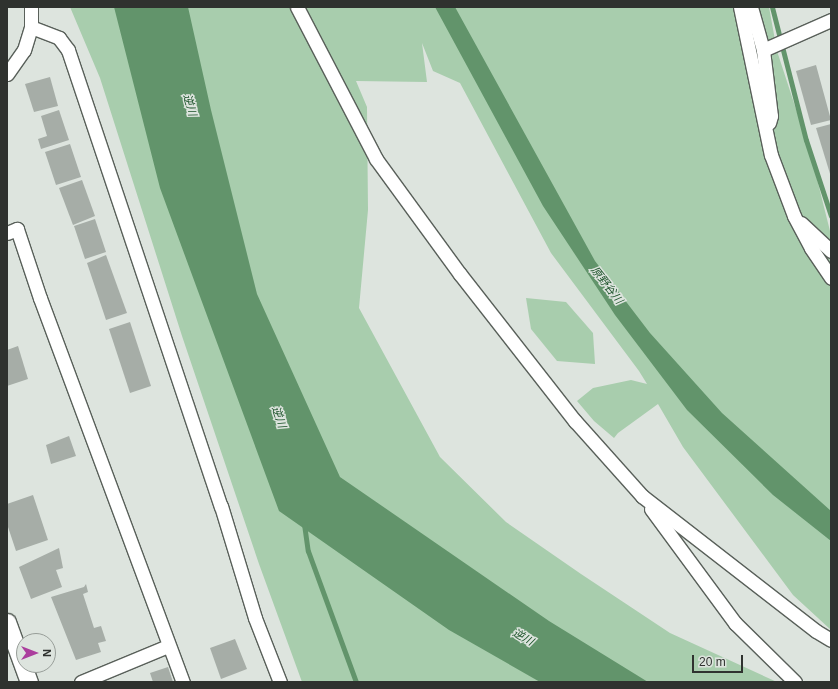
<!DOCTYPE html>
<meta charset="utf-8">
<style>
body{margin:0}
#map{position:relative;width:838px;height:689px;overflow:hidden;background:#dde4de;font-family:Helvetica,"Noto Sans JP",sans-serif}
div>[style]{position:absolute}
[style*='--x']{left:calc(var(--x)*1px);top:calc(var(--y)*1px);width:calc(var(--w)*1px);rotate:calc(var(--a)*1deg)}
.green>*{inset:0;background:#a8cdad}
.water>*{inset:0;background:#62946b}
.stream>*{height:5px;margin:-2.5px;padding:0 2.5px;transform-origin:2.5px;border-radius:2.5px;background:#62946b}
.building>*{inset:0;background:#a6ada7}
.roads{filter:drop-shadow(1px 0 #59605a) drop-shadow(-1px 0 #59605a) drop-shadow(0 1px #59605a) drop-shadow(0 -1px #59605a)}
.minor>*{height:13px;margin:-6.5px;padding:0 6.5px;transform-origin:6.5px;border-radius:6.5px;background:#fff}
.tertiary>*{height:17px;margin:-8.5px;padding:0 8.5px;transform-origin:8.5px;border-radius:8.5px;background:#fff}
span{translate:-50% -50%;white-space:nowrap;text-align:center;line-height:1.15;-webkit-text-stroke:3px #dde4de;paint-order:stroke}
.water-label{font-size:11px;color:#1a5128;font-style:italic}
.frame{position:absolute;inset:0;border:8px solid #2f322f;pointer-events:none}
.north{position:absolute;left:16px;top:633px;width:40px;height:40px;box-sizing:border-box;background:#dde4de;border:1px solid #979d98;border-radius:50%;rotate:90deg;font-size:11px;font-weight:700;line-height:16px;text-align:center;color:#2f322f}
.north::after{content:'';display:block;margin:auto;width:14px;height:18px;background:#ab3e9d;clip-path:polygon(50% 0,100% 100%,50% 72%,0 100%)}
.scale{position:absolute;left:692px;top:655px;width:51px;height:18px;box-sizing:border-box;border:2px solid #2f322f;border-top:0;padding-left:5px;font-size:12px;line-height:14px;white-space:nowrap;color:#2f322f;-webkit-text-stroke:3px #dde4de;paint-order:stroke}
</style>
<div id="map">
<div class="green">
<div style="clip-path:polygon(70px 7px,769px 7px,777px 51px,811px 155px,831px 235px,831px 630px,793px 595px,683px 447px,658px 404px,618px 433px,614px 438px,594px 421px,577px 401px,593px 388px,631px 380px,647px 384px,639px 371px,551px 253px,460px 83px,433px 71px,422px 43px,427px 82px,356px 81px,367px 107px,368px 210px,359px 308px,440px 457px,506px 522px,581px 574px,670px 633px,777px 682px,302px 682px,259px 564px,182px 336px,100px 78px)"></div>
<div style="clip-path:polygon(526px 298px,566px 302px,593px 333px,595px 364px,557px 361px,531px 329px)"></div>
</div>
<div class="water">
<div style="clip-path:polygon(114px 7px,188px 7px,211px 110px,257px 294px,340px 477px,549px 621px,648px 682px,540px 682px,449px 630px,279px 511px,160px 188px)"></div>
<div style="clip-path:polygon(435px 7px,455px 7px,595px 261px,650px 333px,722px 413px,831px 511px,831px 541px,773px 495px,687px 410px,615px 315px,543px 206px)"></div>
</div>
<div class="stream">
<div style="--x:772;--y:7;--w:137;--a:75.7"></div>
<div style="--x:806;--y:140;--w:80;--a:71.8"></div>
<div style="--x:304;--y:524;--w:27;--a:82"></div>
<div style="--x:308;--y:551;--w:140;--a:69.9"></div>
</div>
<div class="building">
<div style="clip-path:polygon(816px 65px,831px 120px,811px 125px,796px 71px)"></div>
<div style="clip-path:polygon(50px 77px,58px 106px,34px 112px,25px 84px)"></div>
<div style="clip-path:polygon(59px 110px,69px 140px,41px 149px,38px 139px,47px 136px,41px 116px)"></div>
<div style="clip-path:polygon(831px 124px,831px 177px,816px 128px)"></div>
<div style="clip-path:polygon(70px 144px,81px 177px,56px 185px,45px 152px)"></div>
<div style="clip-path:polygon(82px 180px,95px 216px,73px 225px,59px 188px)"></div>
<div style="clip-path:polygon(95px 219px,106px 252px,85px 259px,74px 226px)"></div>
<div style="clip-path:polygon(106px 255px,127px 313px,106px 320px,87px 263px)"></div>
<div style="clip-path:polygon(130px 322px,151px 386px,130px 393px,109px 329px)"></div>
<div style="clip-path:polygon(18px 346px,28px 379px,7px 386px,7px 350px)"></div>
<div style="clip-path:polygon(69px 436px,76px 456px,51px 464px,46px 445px)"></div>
<div style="clip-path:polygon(33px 495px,48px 540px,16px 551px,7px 524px,7px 504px)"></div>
<div style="clip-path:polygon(59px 548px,63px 568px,56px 570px,62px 587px,31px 599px,19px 567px)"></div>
<div style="clip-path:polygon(86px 584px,88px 592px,83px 594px,94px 628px,101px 626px,106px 641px,98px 643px,101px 652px,76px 660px,51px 597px,84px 587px)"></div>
<div style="clip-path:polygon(235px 639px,247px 669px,221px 679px,210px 648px)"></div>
<div style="clip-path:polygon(168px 667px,173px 682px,153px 682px,150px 673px)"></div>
</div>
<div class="roads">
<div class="minor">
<div style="--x:297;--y:7;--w:171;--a:62.5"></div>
<div style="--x:376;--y:159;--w:142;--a:53.9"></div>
<div style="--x:460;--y:274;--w:187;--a:52"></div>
<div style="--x:575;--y:421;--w:101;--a:48.2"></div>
<div style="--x:642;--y:496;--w:220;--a:37.8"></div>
<div style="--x:816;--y:631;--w:17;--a:31"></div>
<div style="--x:740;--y:7;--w:151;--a:78.2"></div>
<div style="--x:771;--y:155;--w:65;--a:69.3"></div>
<div style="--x:794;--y:216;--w:36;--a:62"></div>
<div style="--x:811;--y:248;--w:36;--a:56"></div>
<div style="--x:751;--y:7;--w:45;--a:74.4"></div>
<div style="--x:763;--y:50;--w:66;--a:83.1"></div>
<div style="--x:771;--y:116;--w:7;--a:106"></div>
<div style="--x:31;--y:27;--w:30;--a:21"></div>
<div style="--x:59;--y:38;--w:15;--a:53"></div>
<div style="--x:68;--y:50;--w:481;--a:71.5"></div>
<div style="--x:221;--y:506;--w:117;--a:73.1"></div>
<div style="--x:255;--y:618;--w:69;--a:68.7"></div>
<div style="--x:763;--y:50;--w:74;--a:-23.8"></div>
<div style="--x:7;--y:74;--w:29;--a:-55"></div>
<div style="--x:24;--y:50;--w:24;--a:-73"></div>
<div style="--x:31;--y:27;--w:20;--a:-90"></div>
<div style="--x:801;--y:223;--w:41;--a:43"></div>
<div style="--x:7;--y:233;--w:11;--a:-22"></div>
<div style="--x:17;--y:229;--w:73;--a:71.6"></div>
<div style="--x:40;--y:298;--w:410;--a:69.6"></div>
<div style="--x:651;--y:509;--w:142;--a:53.6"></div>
<div style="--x:735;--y:623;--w:84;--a:44.5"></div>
<div style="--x:81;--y:682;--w:94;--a:-22.5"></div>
</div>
<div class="tertiary">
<div style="--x:7;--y:622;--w:64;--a:69.9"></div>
</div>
</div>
<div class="water-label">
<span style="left:190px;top:105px;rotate:75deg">逆川</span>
<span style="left:607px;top:285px;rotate:52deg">原野谷川</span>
<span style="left:279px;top:417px;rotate:71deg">逆川</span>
<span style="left:523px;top:637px;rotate:30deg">逆川</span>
</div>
<div class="frame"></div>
<div class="north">N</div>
<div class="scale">20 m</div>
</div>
